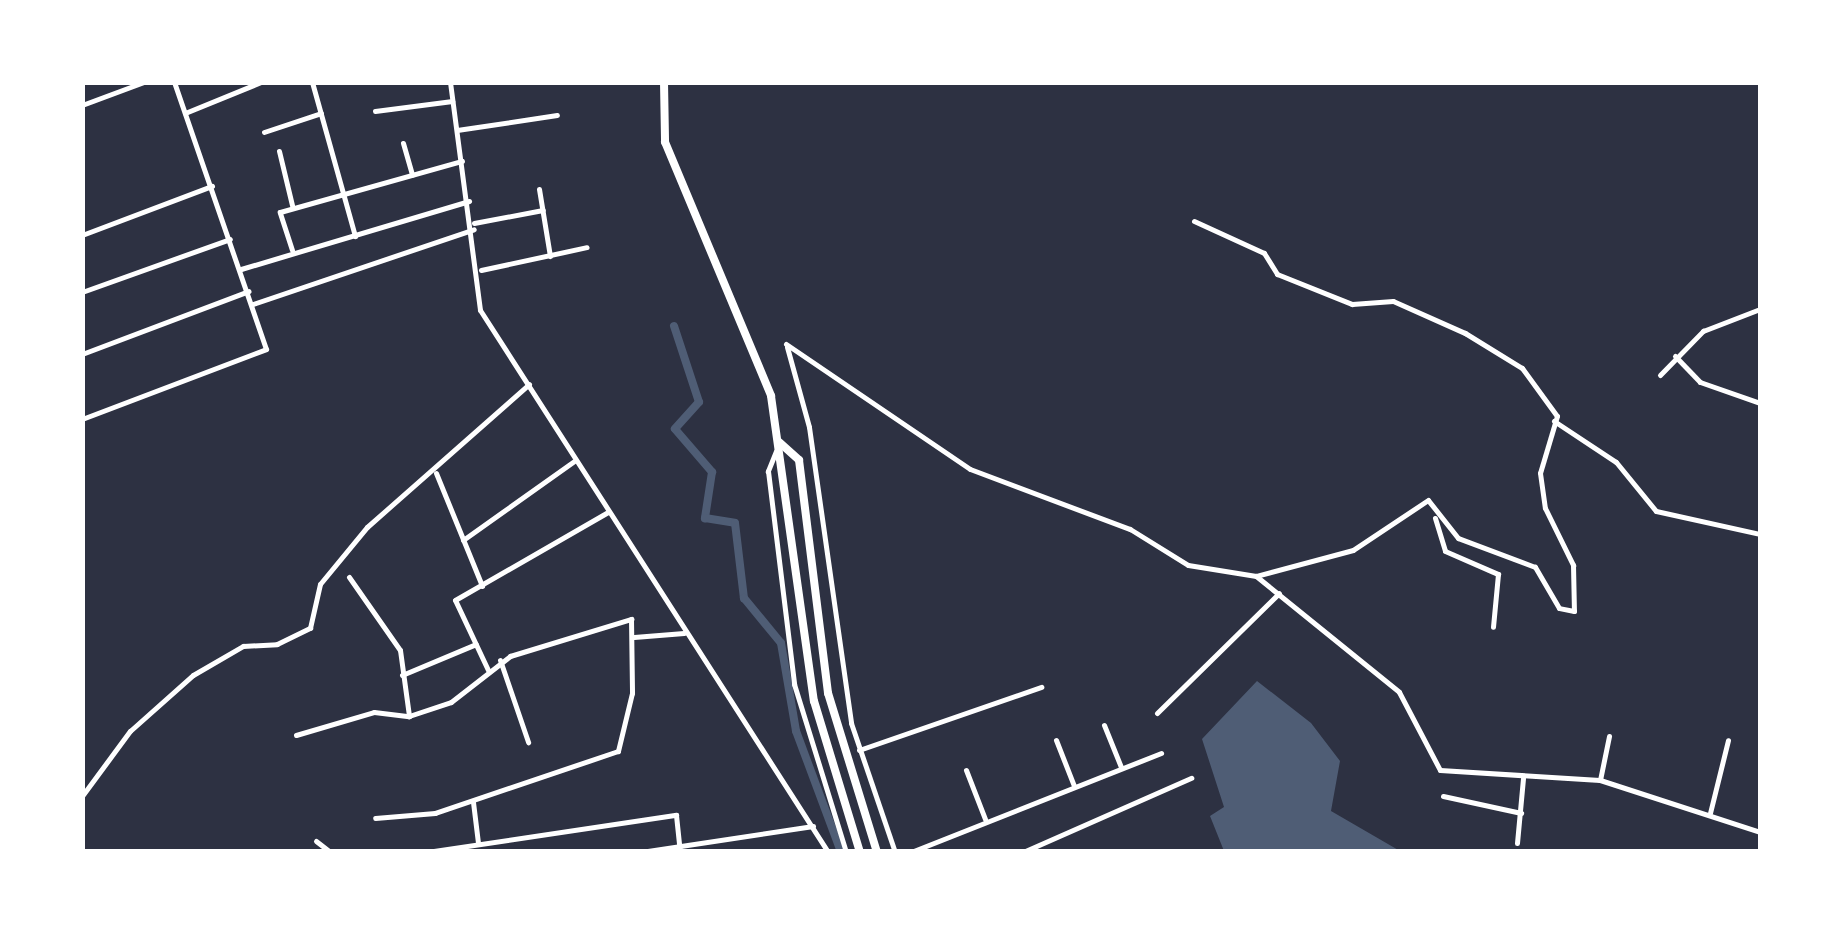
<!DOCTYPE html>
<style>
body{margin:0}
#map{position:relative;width:1843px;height:934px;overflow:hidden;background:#2d3142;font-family:Literata,serif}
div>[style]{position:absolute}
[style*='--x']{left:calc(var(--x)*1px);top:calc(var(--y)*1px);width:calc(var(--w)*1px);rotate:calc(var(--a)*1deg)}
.water>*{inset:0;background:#4f5d75}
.canal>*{height:8px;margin:-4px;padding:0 4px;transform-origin:4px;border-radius:4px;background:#4f5d75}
.minor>*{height:5px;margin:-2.5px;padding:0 2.5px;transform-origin:2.5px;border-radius:2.5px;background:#fff}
.tertiary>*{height:5px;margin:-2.5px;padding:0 2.5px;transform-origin:2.5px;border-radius:2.5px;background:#fff}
.trunk>*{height:8px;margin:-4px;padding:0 4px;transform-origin:4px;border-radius:4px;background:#fff}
span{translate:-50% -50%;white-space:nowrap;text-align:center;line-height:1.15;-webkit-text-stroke:9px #fff;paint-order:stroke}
.frame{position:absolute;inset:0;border:85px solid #fff;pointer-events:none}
</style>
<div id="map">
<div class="water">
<div style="clip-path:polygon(1257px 681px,1311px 723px,1340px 761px,1331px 811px,1400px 851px,1224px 851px,1210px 816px,1224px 807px,1202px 739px)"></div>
</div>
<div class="canal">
<div style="--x:674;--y:326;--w:80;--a:71.8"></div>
<div style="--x:699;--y:402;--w:36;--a:132"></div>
<div style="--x:675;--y:429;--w:57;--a:49.3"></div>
<div style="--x:712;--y:472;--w:47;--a:98.7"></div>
<div style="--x:705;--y:518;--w:30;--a:9"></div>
<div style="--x:735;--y:523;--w:76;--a:83.2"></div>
<div style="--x:744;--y:598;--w:58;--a:50.6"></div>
<div style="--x:781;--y:643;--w:89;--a:80.3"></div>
<div style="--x:796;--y:731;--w:129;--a:69.6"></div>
</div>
<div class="minor">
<div style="--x:312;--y:82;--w:160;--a:74.4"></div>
<div style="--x:450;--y:82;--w:230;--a:82.5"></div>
<div style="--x:480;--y:310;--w:644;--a:57.3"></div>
<div style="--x:82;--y:105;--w:66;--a:-20.4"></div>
<div style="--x:375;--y:111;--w:78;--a:-7.4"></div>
<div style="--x:185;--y:113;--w:82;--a:-22.2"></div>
<div style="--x:457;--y:130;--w:101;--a:-8.5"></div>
<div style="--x:264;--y:132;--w:60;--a:-18.4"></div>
<div style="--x:403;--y:143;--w:33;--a:74"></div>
<div style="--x:279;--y:151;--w:56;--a:76.5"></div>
<div style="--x:539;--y:189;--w:68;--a:80.7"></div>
<div style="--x:1194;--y:221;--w:77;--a:24.6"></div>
<div style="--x:1264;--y:253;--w:25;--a:58"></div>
<div style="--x:1277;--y:274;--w:81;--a:21.8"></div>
<div style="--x:1352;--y:304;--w:41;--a:-4.2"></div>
<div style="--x:1393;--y:301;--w:79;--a:24"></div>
<div style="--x:1465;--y:333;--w:67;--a:31.6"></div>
<div style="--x:1522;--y:368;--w:59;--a:53.9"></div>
<div style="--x:1557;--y:416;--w:59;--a:106.6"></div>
<div style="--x:1540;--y:473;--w:35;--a:82"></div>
<div style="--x:1545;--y:508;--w:64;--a:63.8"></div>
<div style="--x:1573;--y:565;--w:46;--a:88.8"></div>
<div style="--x:1574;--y:611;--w:15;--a:-169"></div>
<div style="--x:1559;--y:608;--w:48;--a:-120.3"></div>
<div style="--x:1535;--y:567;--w:82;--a:-159.4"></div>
<div style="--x:1458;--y:538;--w:48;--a:-128.3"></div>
<div style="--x:1428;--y:500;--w:90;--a:146.3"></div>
<div style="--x:1353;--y:550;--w:100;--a:165"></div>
<div style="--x:474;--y:223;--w:70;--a:-10.7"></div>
<div style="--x:82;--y:235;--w:139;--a:-20.7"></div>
<div style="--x:292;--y:250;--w:40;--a:-108"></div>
<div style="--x:280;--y:212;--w:189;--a:-15.7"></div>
<div style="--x:241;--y:269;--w:238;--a:-16.6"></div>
<div style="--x:481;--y:270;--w:108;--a:-12.2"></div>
<div style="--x:82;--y:292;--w:157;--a:-19.7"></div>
<div style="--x:253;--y:304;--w:233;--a:-18.7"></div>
<div style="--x:82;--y:354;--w:178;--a:-20.7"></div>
<div style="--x:1675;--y:356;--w:36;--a:46"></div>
<div style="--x:1700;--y:382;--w:64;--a:19.3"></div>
<div style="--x:1660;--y:375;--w:62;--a:-45.7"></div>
<div style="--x:1703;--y:331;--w:61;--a:-21.1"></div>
<div style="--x:82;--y:419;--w:197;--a:-20.8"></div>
<div style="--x:266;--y:349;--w:282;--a:-109"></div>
<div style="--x:1554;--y:421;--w:74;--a:33.5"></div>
<div style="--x:1616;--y:462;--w:63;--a:50.8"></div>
<div style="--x:1656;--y:511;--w:107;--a:12.5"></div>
<div style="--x:436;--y:473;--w:122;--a:67.8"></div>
<div style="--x:1435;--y:518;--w:34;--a:73"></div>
<div style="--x:1445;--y:551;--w:58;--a:23.5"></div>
<div style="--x:1498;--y:574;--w:53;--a:95.4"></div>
<div style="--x:463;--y:540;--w:136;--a:-35.4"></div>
<div style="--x:349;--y:577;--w:89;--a:55.1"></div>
<div style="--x:400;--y:650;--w:67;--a:82.2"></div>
<div style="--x:634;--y:637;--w:50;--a:-4.6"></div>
<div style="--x:500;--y:660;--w:87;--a:71.1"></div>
<div style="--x:488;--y:670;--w:77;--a:-115.2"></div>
<div style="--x:455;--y:600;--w:177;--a:-29.9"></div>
<div style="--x:402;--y:675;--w:80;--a:-22.7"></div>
<div style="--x:1157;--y:713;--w:171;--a:-44.5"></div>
<div style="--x:1104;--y:725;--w:45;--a:68"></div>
<div style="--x:296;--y:735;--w:81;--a:-16.4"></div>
<div style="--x:374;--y:712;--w:35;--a:7"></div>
<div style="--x:409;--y:716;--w:44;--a:-18.4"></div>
<div style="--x:451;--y:702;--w:75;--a:-37.9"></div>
<div style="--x:510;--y:656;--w:127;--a:-17"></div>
<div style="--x:631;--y:619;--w:74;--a:89.2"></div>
<div style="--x:632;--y:693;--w:60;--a:103.6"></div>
<div style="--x:618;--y:751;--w:193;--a:161.3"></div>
<div style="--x:435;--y:813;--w:60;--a:175.2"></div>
<div style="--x:1056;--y:740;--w:49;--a:68.6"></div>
<div style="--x:859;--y:750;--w:193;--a:-19.1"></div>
<div style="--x:966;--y:770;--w:53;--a:68.8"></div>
<div style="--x:1600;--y:780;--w:45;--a:-78.4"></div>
<div style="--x:82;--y:796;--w:81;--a:-53.6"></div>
<div style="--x:130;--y:731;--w:84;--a:-41.6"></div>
<div style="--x:193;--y:675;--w:58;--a:-30.1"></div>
<div style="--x:243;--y:646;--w:34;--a:-3"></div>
<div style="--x:277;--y:644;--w:37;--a:-26"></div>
<div style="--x:310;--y:628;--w:45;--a:-77.2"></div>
<div style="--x:320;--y:584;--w:74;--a:-50.5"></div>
<div style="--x:367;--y:527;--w:216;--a:-41.4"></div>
<div style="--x:1443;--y:796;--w:80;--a:12.3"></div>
<div style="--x:473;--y:802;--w:41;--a:83"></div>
<div style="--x:1710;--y:813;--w:75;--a:-76.1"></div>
<div style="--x:316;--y:841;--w:18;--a:38"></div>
<div style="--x:1517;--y:843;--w:65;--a:-84.7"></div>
<div style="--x:427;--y:852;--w:252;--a:-8.5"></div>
<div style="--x:676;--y:815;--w:37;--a:84"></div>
<div style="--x:641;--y:852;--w:174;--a:-8.6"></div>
<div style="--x:911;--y:852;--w:269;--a:-21.6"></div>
<div style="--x:1023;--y:852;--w:184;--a:-23.8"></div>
</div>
<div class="tertiary">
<div style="--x:786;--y:344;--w:222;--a:34.2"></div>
<div style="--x:970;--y:469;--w:171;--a:20.6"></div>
<div style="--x:1130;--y:529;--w:68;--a:31.8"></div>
<div style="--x:1188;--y:565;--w:69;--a:9.2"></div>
<div style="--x:1256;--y:576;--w:184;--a:39"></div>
<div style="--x:1399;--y:692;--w:88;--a:62.3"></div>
<div style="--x:1440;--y:770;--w:160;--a:3.6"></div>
<div style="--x:1600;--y:780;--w:168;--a:18"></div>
<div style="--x:787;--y:347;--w:83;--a:74.6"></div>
<div style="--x:809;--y:427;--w:299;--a:81.9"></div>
<div style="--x:851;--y:723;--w:136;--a:71.2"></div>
<div style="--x:776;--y:451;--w:22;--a:112"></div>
<div style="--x:768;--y:471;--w:215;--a:83"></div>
<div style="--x:794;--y:684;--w:176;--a:72.8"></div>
</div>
<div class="trunk">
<div style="--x:664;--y:82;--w:60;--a:89"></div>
<div style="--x:665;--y:142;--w:275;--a:67.3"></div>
<div style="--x:771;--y:396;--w:308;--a:82"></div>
<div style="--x:814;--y:701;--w:158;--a:73.1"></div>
<div style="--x:779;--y:442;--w:27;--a:42"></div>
<div style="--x:799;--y:460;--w:235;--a:82.9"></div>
<div style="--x:828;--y:693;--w:166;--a:72.9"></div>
</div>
<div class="frame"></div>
</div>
